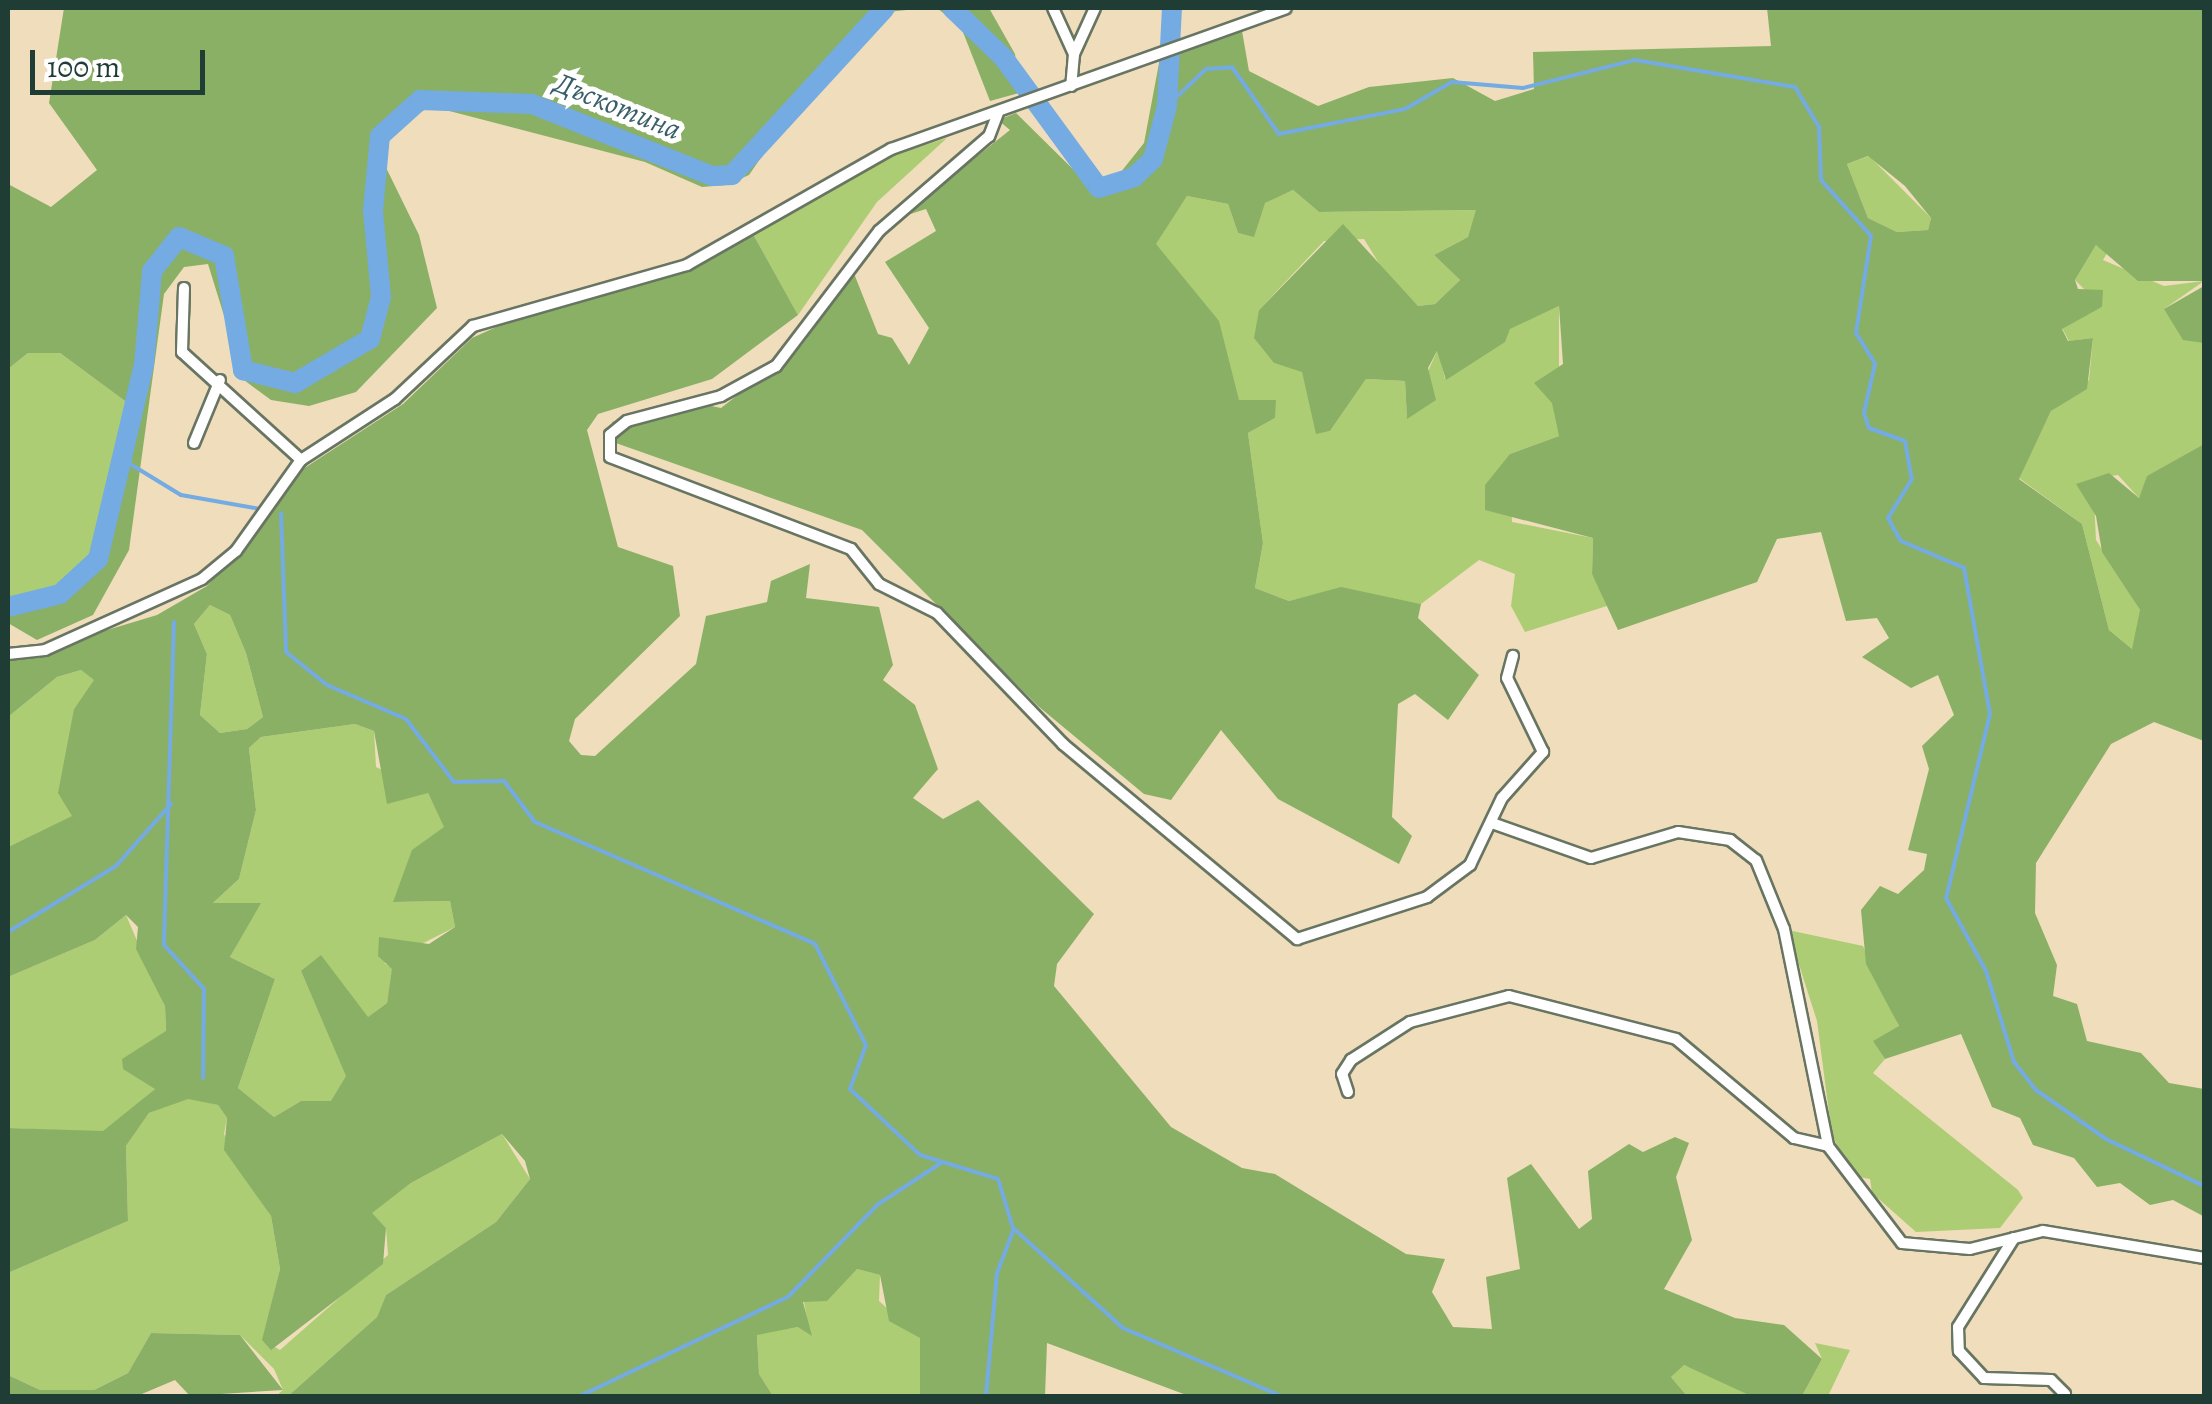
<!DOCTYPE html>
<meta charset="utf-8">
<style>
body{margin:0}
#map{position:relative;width:2212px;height:1404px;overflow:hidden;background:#efddbb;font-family:Alegreya,serif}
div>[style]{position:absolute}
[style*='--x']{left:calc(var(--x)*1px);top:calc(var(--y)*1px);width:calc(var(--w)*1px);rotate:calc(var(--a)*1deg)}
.green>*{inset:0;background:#adcd74}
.forest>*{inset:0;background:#8ab066}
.stream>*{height:4px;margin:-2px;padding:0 2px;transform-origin:2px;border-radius:2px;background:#73abe2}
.river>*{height:20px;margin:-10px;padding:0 10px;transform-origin:10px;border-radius:10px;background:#73abe2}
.roads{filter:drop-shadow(2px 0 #687563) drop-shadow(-2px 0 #687563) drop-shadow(0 2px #687563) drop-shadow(0 -2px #687563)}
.street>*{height:10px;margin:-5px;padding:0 5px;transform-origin:5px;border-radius:5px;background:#fff}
span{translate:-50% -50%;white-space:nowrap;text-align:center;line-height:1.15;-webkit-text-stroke:10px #fff;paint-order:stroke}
.water-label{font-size:30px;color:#385e68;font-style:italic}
.frame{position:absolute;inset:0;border:10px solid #1f3d34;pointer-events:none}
.scale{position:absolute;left:30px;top:50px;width:175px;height:45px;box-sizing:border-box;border:5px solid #1f3d34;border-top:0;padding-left:12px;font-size:30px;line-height:35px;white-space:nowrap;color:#1f3d34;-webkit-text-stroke:8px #fff;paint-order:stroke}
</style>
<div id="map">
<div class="green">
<div style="clip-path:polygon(947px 138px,877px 202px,798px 315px,753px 234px,872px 162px)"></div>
<div style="clip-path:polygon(1869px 156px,1931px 218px,1928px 230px,1897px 232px,1868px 218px,1847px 164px)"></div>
<div style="clip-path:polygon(1293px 190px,1319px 212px,1477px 210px,1468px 237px,1434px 255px,1460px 280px,1435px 304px,1418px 306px,1388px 278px,1364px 239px,1324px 241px,1259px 310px,1274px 363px,1302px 371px,1317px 433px,1330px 431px,1366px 379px,1405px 381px,1407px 418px,1438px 349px,1445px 379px,1509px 329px,1559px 306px,1559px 436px,1510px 454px,1512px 522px,1593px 538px,1592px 574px,1610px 605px,1525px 632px,1511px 606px,1515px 574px,1479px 560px,1421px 604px,1341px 588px,1289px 601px,1255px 588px,1263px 543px,1248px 433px,1275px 418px,1239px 400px,1155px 244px,1187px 196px,1228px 204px,1238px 233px,1254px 236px,1264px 203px)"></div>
<div style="clip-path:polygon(2096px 245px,2109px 250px,2103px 260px,2164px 286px,2204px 281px,2164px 309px,2204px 343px,2204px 444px,2148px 476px,2139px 498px,2118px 475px,2093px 479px,2096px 540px,2140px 610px,2140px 646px,2132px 649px,2109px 630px,2082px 524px,2019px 478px,2051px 411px,2089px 380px,2093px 338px,2069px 341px,2062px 328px,2102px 307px,2075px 280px)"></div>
<div style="clip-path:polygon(28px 353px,60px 353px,125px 401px,109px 529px,93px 559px,54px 598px,8px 600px,8px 369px)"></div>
<div style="clip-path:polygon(210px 605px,230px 615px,246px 653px,263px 717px,247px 729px,220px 733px,200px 715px,207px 654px,194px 624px)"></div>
<div style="clip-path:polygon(81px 670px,95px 680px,74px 709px,73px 816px,8px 847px,8px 717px,57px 677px)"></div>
<div style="clip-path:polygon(355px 724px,374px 731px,376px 767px,428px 793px,445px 828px,394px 902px,450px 901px,455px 927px,384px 963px,393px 968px,387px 1003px,367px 1018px,301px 971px,347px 1076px,332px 1101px,301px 1101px,274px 1117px,238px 1088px,275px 979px,230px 957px,260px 903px,211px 905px,239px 879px,256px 810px,249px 748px,261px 737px)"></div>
<div style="clip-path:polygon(126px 915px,165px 1006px,166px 1032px,151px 1041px,155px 1089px,103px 1132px,8px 1128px,8px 977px,95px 940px)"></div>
<div style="clip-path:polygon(1788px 930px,1863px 946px,1899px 1027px,1874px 1041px,1885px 1059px,1873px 1073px,2018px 1190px,2023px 1198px,2000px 1228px,1916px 1232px,1872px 1193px,1870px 1179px,1853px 1176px,1832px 1135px,1817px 1021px)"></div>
<div style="clip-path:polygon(188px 1098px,218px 1105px,227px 1118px,224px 1134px,244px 1177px,271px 1216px,280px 1269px,263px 1340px,280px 1350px,388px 1255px,386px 1228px,371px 1213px,411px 1183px,502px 1134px,530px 1179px,496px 1222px,386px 1295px,377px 1317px,288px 1396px,276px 1396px,283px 1390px,274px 1369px,240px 1335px,151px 1333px,128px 1373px,94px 1390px,40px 1390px,8px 1375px,8px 1273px,128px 1221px,126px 1146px,149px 1113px)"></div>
<div style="clip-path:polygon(857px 1269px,880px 1275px,879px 1301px,920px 1338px,920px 1396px,773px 1396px,759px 1374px,757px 1334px,798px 1327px,807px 1318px,804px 1302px)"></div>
<div style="clip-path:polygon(1815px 1343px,1850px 1350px,1828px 1396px,1778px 1396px,1802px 1396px,1822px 1359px)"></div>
<div style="clip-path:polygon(1683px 1365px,1725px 1377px,1751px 1396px,1687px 1396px,1671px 1377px)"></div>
</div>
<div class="forest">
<div style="clip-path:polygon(64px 8px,925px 8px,879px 13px,820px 72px,749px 175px,726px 185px,702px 187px,645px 162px,434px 107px,389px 122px,374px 143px,419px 235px,437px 308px,356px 392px,309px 406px,271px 400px,244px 380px,208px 264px,184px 267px,164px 294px,129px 550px,93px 615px,37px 640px,8px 623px,8px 600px,54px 598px,93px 559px,109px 529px,125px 401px,60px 353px,28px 353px,8px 369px,8px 184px,51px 207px,97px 170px,49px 103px)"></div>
<div style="clip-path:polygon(937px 8px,989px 8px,1015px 54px,1019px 93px,990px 101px,961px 27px)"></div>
<div style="clip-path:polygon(evenodd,1767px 8px,2204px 8px,2204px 281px,2138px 281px,2096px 245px,2075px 280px,2078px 289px,2103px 290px,2102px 307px,2062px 329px,2068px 341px,2093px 338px,2087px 389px,2051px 411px,2019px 479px,2082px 524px,2109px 630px,2132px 649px,2140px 610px,2102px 552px,2096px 516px,2076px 484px,2109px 473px,2139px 498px,2147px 476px,2204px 444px,2204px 741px,2154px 722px,2111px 744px,2036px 863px,2035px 913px,2057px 965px,2053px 996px,2077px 1004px,2087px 1041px,2141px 1053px,2169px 1083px,2204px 1089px,2204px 1248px,2203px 1216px,2173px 1200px,2150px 1205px,2120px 1183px,2097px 1187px,2074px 1158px,2033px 1145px,2020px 1118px,1992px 1107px,1961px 1034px,1885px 1059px,1873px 1041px,1899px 1026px,1866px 964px,1861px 910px,1880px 886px,1898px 894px,1924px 870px,1927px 854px,1908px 850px,1929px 769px,1922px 746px,1954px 715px,1938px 675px,1911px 688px,1862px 657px,1889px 638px,1877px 618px,1846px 621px,1821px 532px,1777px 539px,1757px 582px,1618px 630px,1592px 574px,1593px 538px,1485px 510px,1485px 485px,1510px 454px,1559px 436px,1552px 403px,1534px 383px,1563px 364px,1559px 306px,1510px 329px,1505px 342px,1446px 380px,1437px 351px,1428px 368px,1436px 400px,1407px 419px,1405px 381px,1366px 379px,1330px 431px,1316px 434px,1302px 372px,1274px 363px,1254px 338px,1259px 310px,1343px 224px,1418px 306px,1435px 304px,1460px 280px,1434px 255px,1468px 237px,1476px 210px,1319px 212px,1293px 190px,1265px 203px,1254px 237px,1238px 233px,1228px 204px,1187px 196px,1156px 244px,1219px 321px,1239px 400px,1276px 400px,1275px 418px,1248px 433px,1263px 543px,1255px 588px,1289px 601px,1341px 587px,1421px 604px,1418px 618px,1479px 675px,1448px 720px,1415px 694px,1398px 704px,1392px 817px,1412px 836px,1399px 864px,1278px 799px,1221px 730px,1171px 800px,1144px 794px,1038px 706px,862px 530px,613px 442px,612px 422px,688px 401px,721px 408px,802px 345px,853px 271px,878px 334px,892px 338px,909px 365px,929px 328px,885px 262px,936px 231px,926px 209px,901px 217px,1010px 130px,998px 120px,1016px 113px,1091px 187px,1109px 187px,1144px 143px,1160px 58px,1242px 31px,1249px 71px,1318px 106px,1369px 87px,1453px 78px,1495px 101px,1534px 89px,1533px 52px,1771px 46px,1767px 8px,1868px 156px,1905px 186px,1931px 218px,1928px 230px,1897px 232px,1868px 218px,1847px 164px,1868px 156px)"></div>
<div style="clip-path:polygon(evenodd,753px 234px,798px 315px,712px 379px,598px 414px,587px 430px,618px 547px,673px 566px,680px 616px,575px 719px,569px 741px,581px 755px,595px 756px,696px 664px,706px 616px,767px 602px,771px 581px,810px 564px,806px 598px,879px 607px,893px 665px,883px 680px,915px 705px,938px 769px,913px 798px,943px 819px,978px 800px,1094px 914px,1057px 964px,1054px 986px,1171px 1127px,1242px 1168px,1275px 1174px,1406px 1254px,1445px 1259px,1432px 1292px,1453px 1327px,1492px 1329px,1486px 1277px,1520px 1269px,1507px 1178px,1531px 1164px,1579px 1229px,1592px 1219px,1588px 1171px,1629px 1144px,1643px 1152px,1675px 1137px,1689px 1143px,1676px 1177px,1692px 1240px,1664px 1289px,1735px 1318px,1784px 1325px,1822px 1359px,1802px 1396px,1751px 1396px,1684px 1365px,1671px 1377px,1687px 1396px,1189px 1396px,1047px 1343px,1045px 1396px,920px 1396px,920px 1338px,889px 1321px,880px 1275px,857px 1269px,827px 1301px,803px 1302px,812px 1336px,798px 1327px,757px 1335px,759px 1374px,773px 1396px,288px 1396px,377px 1317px,386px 1295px,496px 1222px,530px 1179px,525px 1161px,502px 1134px,411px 1183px,372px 1213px,386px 1228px,383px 1264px,271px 1350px,262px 1340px,280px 1269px,271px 1216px,224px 1150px,227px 1118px,218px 1105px,188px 1099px,149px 1113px,126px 1146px,128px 1221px,8px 1273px,8px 1128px,103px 1131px,155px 1089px,123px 1069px,122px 1059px,166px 1031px,165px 1006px,136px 949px,138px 927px,126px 915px,95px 940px,8px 977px,8px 847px,72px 816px,58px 793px,74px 709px,94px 680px,81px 670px,57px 677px,8px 717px,8px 660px,157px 615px,207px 586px,303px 469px,403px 404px,472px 338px,573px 292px,684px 270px,753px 234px,210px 605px,230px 615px,246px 653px,263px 717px,247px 729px,220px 733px,200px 715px,207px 654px,194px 624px,210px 605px,753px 234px,355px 724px,374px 731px,387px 804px,428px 793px,444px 827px,412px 850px,393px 902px,450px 901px,455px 927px,429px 944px,379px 937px,378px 956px,392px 969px,387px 1003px,368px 1017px,321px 955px,301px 971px,346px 1076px,331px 1101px,301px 1101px,274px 1117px,238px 1088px,275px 979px,230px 957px,261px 903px,213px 903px,239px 879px,256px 810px,249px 748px,261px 737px,355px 724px)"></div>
<div style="clip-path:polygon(2204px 286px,2204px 343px,2183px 340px,2164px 309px)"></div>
<div style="clip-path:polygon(151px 1333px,240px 1335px,283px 1390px,190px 1396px,175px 1380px,137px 1396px,8px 1396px,8px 1375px,40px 1390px,94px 1390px,128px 1373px)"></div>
</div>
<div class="stream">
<div style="--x:1167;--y:106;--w:54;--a:-43.5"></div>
<div style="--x:1206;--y:69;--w:26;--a:-4"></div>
<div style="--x:1232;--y:67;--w:82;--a:55"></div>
<div style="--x:1279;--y:134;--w:128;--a:-11.2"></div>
<div style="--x:1405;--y:109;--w:54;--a:-29.9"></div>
<div style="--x:1452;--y:82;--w:71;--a:4.8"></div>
<div style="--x:1523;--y:88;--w:115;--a:-14"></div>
<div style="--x:1635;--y:60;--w:162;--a:9.6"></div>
<div style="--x:1795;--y:87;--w:47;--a:59"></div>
<div style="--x:1819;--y:127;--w:53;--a:87.8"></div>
<div style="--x:1821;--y:180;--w:75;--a:48.2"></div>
<div style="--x:1871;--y:236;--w:98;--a:98.8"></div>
<div style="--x:1856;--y:333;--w:36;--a:58"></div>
<div style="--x:1875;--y:364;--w:50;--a:102.7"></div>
<div style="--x:1864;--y:413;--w:16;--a:72"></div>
<div style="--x:1869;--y:428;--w:38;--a:20"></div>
<div style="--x:1905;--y:441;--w:39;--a:80"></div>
<div style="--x:1912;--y:479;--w:46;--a:121.6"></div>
<div style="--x:1888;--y:518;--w:26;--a:61"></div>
<div style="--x:1901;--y:541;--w:69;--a:23.2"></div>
<div style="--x:1964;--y:568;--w:148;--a:79.9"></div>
<div style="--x:1990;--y:714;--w:189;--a:103.4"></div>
<div style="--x:1946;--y:898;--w:83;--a:61.3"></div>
<div style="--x:1986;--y:971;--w:95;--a:72.9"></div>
<div style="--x:2014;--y:1062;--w:36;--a:52"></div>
<div style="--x:2036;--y:1090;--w:85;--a:35"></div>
<div style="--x:2106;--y:1139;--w:109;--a:25.6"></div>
<div style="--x:122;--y:459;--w:69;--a:31.4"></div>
<div style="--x:181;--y:495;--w:80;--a:10"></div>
<div style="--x:281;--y:513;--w:139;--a:87.9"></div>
<div style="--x:286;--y:652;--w:53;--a:38.8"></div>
<div style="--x:327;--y:685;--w:86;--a:23.3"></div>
<div style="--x:406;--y:719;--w:79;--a:52.7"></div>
<div style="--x:454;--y:782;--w:50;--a:-1.1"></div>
<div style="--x:504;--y:781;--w:51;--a:52.9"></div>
<div style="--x:535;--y:822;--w:305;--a:23.5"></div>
<div style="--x:815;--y:944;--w:113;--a:63.2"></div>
<div style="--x:866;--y:1045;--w:47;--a:110"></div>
<div style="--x:850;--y:1089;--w:96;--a:43.3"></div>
<div style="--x:920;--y:1155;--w:82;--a:17.1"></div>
<div style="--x:998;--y:1179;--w:51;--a:73"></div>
<div style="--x:1013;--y:1228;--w:149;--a:42.3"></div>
<div style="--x:1123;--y:1328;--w:172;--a:23.3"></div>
<div style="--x:174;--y:622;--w:323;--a:91.8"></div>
<div style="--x:164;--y:945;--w:59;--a:47.7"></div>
<div style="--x:204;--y:989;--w:89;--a:90.6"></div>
<div style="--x:8;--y:932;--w:127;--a:-31.4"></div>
<div style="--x:116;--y:866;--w:83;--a:-48.4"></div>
<div style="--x:580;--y:1396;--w:230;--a:-25.5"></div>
<div style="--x:788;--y:1297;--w:128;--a:-45.9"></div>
<div style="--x:877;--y:1205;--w:77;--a:-33.3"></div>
<div style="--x:986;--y:1396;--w:123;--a:-84.9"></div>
<div style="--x:997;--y:1273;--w:45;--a:-69.1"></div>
</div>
<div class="river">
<div style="--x:952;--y:8;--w:71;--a:43.9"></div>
<div style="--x:1003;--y:57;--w:162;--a:53.8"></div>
<div style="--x:1099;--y:188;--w:37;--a:-17"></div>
<div style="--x:1134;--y:177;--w:26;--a:-43"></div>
<div style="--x:1153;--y:159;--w:55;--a:-75.2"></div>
<div style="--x:1167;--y:106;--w:98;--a:-87.1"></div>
<div style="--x:8;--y:607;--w:54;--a:-14"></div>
<div style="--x:60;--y:594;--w:52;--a:-42.6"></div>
<div style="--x:98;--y:559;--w:199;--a:-76.7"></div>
<div style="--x:144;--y:365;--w:94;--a:-85.1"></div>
<div style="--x:152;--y:271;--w:43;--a:-51.5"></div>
<div style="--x:179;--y:237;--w:49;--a:22.9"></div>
<div style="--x:224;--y:256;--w:116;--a:80.5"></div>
<div style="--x:243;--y:370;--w:54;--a:14"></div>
<div style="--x:295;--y:383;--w:87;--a:-30.4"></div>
<div style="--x:370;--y:339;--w:43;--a:-75.3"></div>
<div style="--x:381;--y:297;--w:86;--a:-95.3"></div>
<div style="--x:373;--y:211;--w:75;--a:-84.7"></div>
<div style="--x:380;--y:136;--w:54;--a:-42"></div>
<div style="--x:420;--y:100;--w:112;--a:2"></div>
<div style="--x:532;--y:104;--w:194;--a:21.8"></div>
<div style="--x:712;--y:176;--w:20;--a:-3"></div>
<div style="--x:732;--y:175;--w:226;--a:-47.5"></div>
</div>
<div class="roads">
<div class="street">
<div style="--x:1053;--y:8;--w:51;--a:65.5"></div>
<div style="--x:1074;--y:54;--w:32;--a:95"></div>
<div style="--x:1074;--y:54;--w:51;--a:-65.5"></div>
<div style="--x:998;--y:113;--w:25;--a:111"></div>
<div style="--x:989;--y:136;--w:145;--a:139.2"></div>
<div style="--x:879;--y:231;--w:170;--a:127.3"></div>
<div style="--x:776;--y:366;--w:63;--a:151.4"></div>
<div style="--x:721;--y:396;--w:97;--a:165.1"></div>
<div style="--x:627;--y:421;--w:22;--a:141"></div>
<div style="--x:610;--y:435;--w:22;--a:90"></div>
<div style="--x:610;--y:457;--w:258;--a:20.9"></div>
<div style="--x:851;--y:549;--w:45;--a:51.3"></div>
<div style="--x:879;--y:584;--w:65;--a:26.6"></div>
<div style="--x:937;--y:613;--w:182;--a:46.1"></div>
<div style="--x:1063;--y:744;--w:305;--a:39.8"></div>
<div style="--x:1297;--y:939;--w:137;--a:-17.9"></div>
<div style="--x:1427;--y:897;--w:54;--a:-36.7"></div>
<div style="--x:1470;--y:865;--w:74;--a:-64.5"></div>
<div style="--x:1502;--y:798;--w:62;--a:-48.3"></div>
<div style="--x:1543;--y:752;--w:82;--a:-115.9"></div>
<div style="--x:1507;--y:678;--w:23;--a:-75"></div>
<div style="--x:184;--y:288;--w:64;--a:91.8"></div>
<div style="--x:182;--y:352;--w:161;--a:42.2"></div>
<div style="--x:194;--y:443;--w:68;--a:-67.6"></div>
<div style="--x:8;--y:654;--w:37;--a:-6"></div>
<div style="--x:45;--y:650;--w:172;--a:-24.3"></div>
<div style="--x:202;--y:579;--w:44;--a:-39.5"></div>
<div style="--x:236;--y:551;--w:112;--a:-54.5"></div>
<div style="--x:301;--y:460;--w:112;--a:-33"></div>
<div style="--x:395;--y:399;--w:107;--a:-43.1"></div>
<div style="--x:473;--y:326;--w:223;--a:-15.9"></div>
<div style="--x:687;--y:265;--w:235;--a:-29.6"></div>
<div style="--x:891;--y:149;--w:419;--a:-19.6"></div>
<div style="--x:1492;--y:823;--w:105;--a:19.5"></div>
<div style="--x:1591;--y:858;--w:91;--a:-16.6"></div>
<div style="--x:1678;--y:832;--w:53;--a:8.7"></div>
<div style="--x:1730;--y:840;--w:33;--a:38"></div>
<div style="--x:1756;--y:860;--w:74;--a:67.9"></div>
<div style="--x:1784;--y:929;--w:221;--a:78.5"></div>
<div style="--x:1828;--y:1146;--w:122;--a:52.7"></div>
<div style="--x:1902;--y:1243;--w:68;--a:5"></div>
<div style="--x:1970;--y:1249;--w:75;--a:-13.9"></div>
<div style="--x:2043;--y:1231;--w:163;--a:9.5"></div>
<div style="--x:1348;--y:1092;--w:19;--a:-108"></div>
<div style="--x:1342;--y:1074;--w:17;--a:-57"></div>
<div style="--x:1351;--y:1060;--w:70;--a:-32.8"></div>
<div style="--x:1410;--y:1022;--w:102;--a:-14.7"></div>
<div style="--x:1509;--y:996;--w:172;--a:14.4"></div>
<div style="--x:1676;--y:1039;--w:154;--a:40"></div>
<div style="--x:1794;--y:1138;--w:35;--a:13"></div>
<div style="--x:2014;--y:1238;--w:105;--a:122.2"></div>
<div style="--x:1958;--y:1327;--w:24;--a:88"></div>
<div style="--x:1959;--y:1351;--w:37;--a:47"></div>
<div style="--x:1984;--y:1378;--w:67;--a:1.7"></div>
<div style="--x:2051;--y:1380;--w:20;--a:45"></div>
</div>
</div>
<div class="water-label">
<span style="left:618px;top:106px;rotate:22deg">Дъскотина</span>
</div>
<div class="frame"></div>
<div class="scale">100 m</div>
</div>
